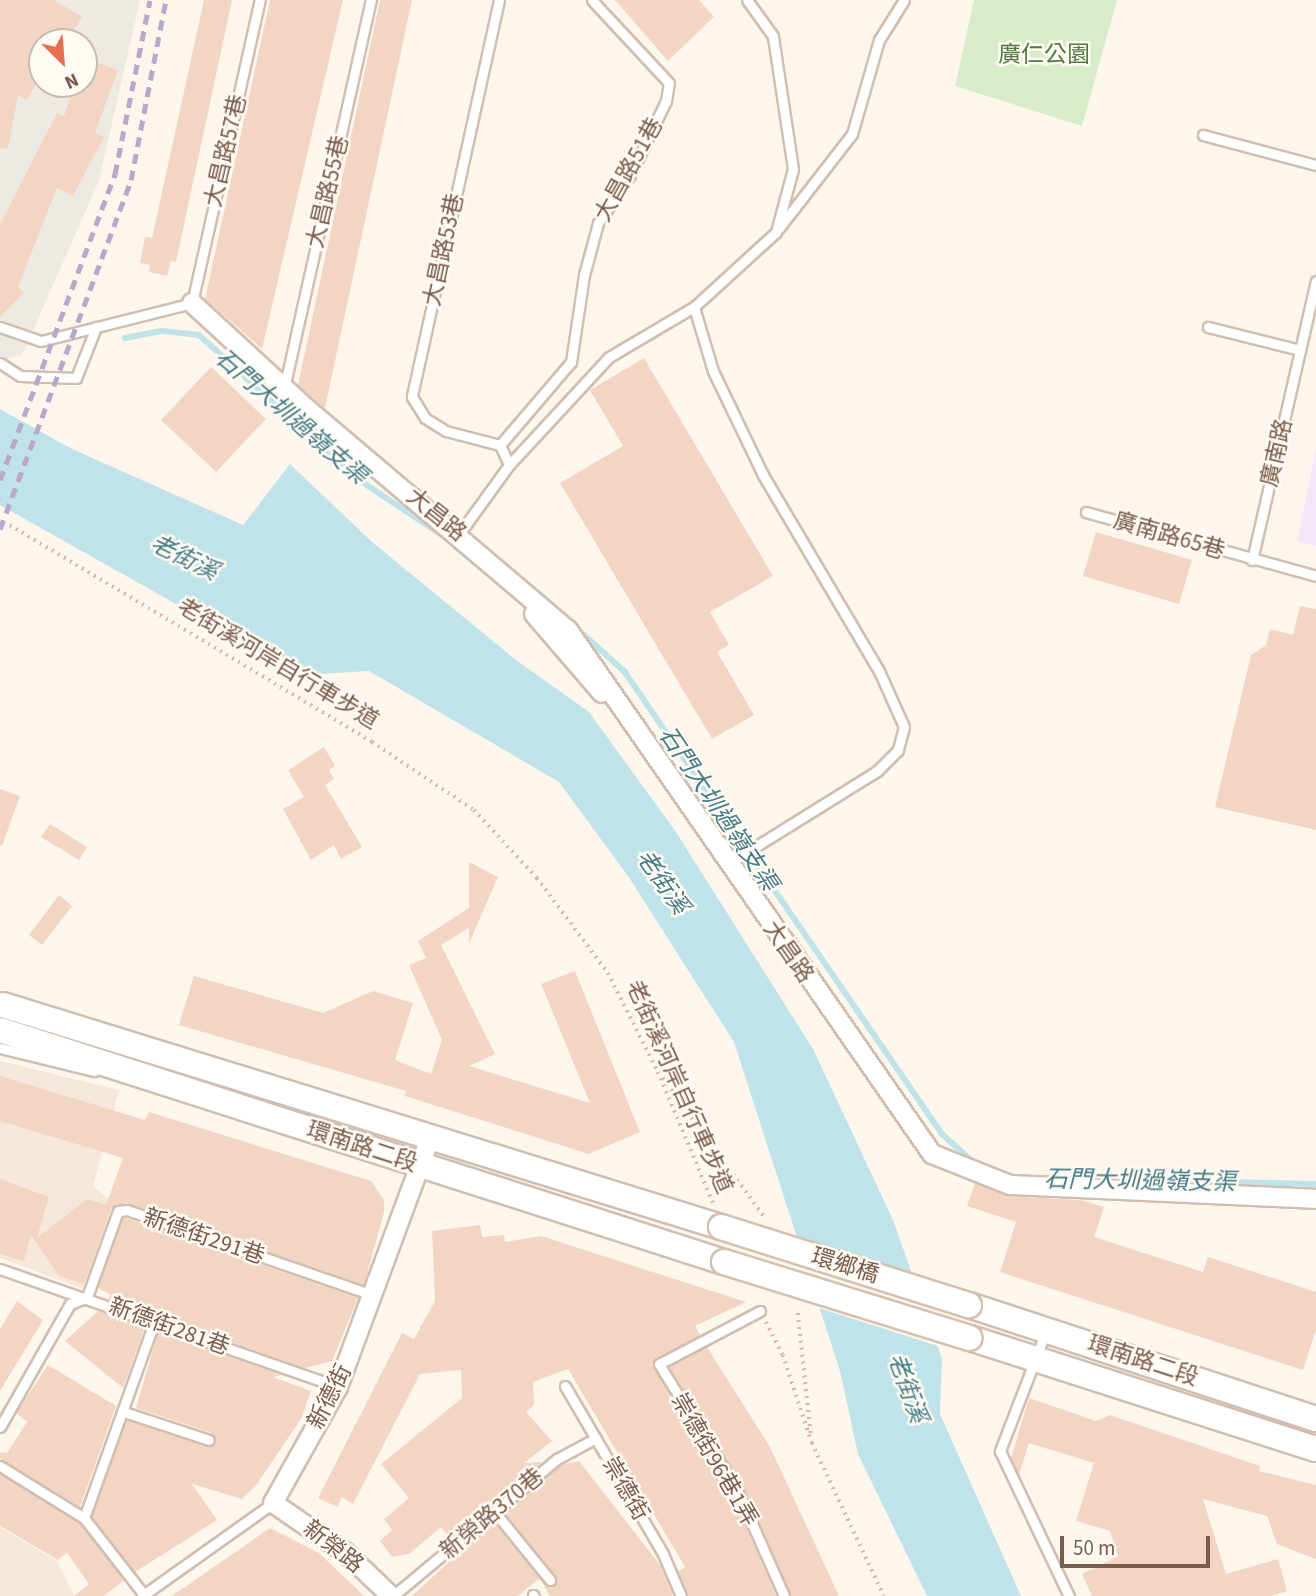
<!DOCTYPE html>
<meta charset="utf-8">
<style>
body{margin:0}
#map{position:relative;width:1316px;height:1596px;overflow:hidden;background:#fdf6ec;font-family:"Source Sans 3","Noto Sans TC",sans-serif}
div>[style]{position:absolute}
[style*='--x']{left:calc(var(--x)*1px);top:calc(var(--y)*1px);width:calc(var(--w)*1px);rotate:calc(var(--a)*1deg)}
.residential>*{inset:0;background:#f5e8da}
.industrial>*{inset:0;background:#efe9e4}
.education>*{inset:0;background:#f3e8fa}
.green>*{inset:0;background:#d8ecc9}
.water>*{inset:0;background:#bfe3e8}
.pier>*{inset:0;background:#fdf6ec}
.stream>*{height:6px;margin:-3px;padding:0 3px;transform-origin:3px;border-radius:3px;background:#bfe3e8}
.building>*{inset:0;background:#f3d5c3}
.path>*{height:3.5px;margin-top:-1.75px;transform-origin:0;background:repeating-linear-gradient(90deg,#d9b8a5 0 2px,transparent 0 7px)}
.roads{filter:drop-shadow(2px 0 #d1beb0) drop-shadow(-2px 0 #d1beb0) drop-shadow(0 2px #d1beb0) drop-shadow(0 -2px #d1beb0)}
.service>*{height:9px;margin:-4.5px;padding:0 4.5px;transform-origin:4.5px;border-radius:4.5px;background:#fff}
.minor>*{height:18px;margin:-9px;padding:0 9px;transform-origin:9px;border-radius:9px;background:#fff}
.secondary>*{height:24px;margin:-12px;padding:0 12px;transform-origin:12px;border-radius:12px;background:#fff}
.rail>*{height:5px;margin-top:-2.5px;transform-origin:0;background:repeating-linear-gradient(90deg,#b9a8c9 0 10px,transparent 0 17px)}
.bridges{filter:drop-shadow(2px 0 #d6c0b0) drop-shadow(-2px 0 #d6c0b0) drop-shadow(0 2px #d6c0b0) drop-shadow(0 -2px #d6c0b0)}
.secondary-bridge>*{height:24px;margin:-12px;padding:0 12px;transform-origin:12px;border-radius:12px;background:#fff}
span{translate:-50% -50%;white-space:nowrap;text-align:center;line-height:1.15;-webkit-text-stroke:5px #fffaf3;paint-order:stroke}
.park-label{font-size:23px;color:#537a41}
.street-label{font-size:23px;color:#7a5c4d}
.water-label{font-size:24px;color:#437c86;font-style:italic}
.north{position:absolute;left:28px;top:28px;width:70px;height:70px;box-sizing:border-box;background:#fffaf3;border:2px solid #cabbb1;border-radius:50%;rotate:155deg;font-size:19px;font-weight:700;line-height:28px;text-align:center;color:#7a5c4d}
.north::after{content:'';display:block;margin:auto;width:24px;height:32px;background:#e76f51;clip-path:polygon(50% 0,100% 100%,50% 72%,0 100%)}
.scale{position:absolute;left:1060px;top:1536px;width:150px;height:32px;box-sizing:border-box;border:4px solid #7a5c4d;border-top:0;padding-left:9px;font-size:21px;line-height:24px;white-space:nowrap;color:#7a5c4d;-webkit-text-stroke:5px #fffaf3;paint-order:stroke}
</style>
<div id="map">
<div class="residential">
<div style="clip-path:polygon(0 1061px,119px 1090px,93px 1186px,113px 1203px,84px 1289px,0 1258px)"></div>
<div style="clip-path:polygon(0 1527px,57px 1561px,74px 1596px,0 1596px)"></div>
</div>
<div class="industrial">
<div style="clip-path:polygon(evenodd,0 0,140px 0,99px 181px,22px 355px,0 361px,0 0,42px 42px,84px 42px,84px 84px,42px 84px,42px 42px)"></div>
</div>
<div class="education">
<div style="clip-path:polygon(1316px 449px,1316px 546px,1297px 541px)"></div>
</div>
<div class="green">
<div style="clip-path:polygon(974px 0,1117px 0,1082px 126px,955px 86px)"></div>
</div>
<div class="water">
<div style="clip-path:polygon(0 409px,72px 449px,243px 525px,290px 464px,372px 542px,516px 660px,589px 712px,676px 832px,813px 1049px,893px 1220px,942px 1359px,940px 1414px,1021px 1596px,927px 1596px,858px 1454px,840px 1371px,734px 1042px,628px 876px,559px 782px,369px 671px,302px 675px,0 505px)"></div>
</div>
<div class="pier">
<div style="clip-path:polygon(793px 1236px,917px 1277px,941px 1347px,816px 1307px)"></div>
</div>
<div class="stream">
<div style="--x:125;--y:338;--w:38;--a:-11"></div>
<div style="--x:162;--y:331;--w:37;--a:6"></div>
<div style="--x:199;--y:335;--w:212;--a:42.3"></div>
<div style="--x:356;--y:478;--w:110;--a:33.5"></div>
<div style="--x:564;--y:617;--w:81;--a:42"></div>
<div style="--x:624;--y:671;--w:562;--a:55.52"></div>
<div style="--x:942;--y:1134;--w:43;--a:42.2"></div>
<div style="--x:1049;--y:1178;--w:267;--a:1.3"></div>
</div>
<div class="building">
<div style="clip-path:polygon(0 0,54px 0,82px 17px,67px 42px,42px 42px,42px 74px,27px 100px,18px 95px,8px 149px,0 148px)"></div>
<div style="clip-path:polygon(204px 0,232px 0,176px 262px,171px 261px,167px 276px,149px 272px,150px 265px,140px 263px,145px 237px,152px 238px)"></div>
<div style="clip-path:polygon(270px 0,343px 0,262px 349px,205px 299px)"></div>
<div style="clip-path:polygon(380px 0,412px 0,325px 408px,298px 385px)"></div>
<div style="clip-path:polygon(615px 0,699px 0,714px 17px,668px 61px)"></div>
<div style="clip-path:polygon(84px 58px,118px 70px,95px 133px,104px 137px,73px 196px,57px 188px,18px 287px,24px 293px,0 317px,0 224px,57px 113px,64px 116px,75px 84px,84px 84px)"></div>
<div style="clip-path:polygon(644px 358px,773px 576px,710px 612px,729px 645px,717px 652px,754px 715px,712px 739px,560px 483px,623px 446px,590px 390px)"></div>
<div style="clip-path:polygon(211px 367px,266px 419px,216px 472px,161px 420px)"></div>
<div style="clip-path:polygon(1096px 532px,1192px 560px,1179px 604px,1083px 576px)"></div>
<div style="clip-path:polygon(1300px 606px,1316px 609px,1316px 830px,1215px 807px,1251px 655px,1266px 645px,1270px 629px,1293px 635px)"></div>
<div style="clip-path:polygon(324px 747px,335px 766px,329px 770px,334px 779px,325px 785px,362px 847px,341px 859px,334px 845px,311px 860px,283px 809px,304px 797px,288px 770px)"></div>
<div style="clip-path:polygon(0 789px,20px 796px,2px 846px,0 845px)"></div>
<div style="clip-path:polygon(50px 824px,87px 847px,79px 860px,41px 837px)"></div>
<div style="clip-path:polygon(469px 862px,498px 877px,469px 943px,469px 928px,441px 945px,495px 1054px,469px 1066px,590px 1103px,541px 984px,575px 971px,640px 1132px,589px 1154px,405px 1096px,406px 1091px,179px 1025px,194px 976px,323px 1013px,373px 991px,413px 1003px,395px 1060px,431px 1074px,442px 1040px,409px 965px,426px 958px,418px 941px,469px 908px)"></div>
<div style="clip-path:polygon(59px 895px,72px 906px,42px 945px,29px 935px)"></div>
<div style="clip-path:polygon(0 1076px,145px 1120px,149px 1112px,371px 1181px,384px 1200px,384px 1212px,364px 1285px,127px 1203px,111px 1209px,84px 1284px,59px 1276px,31px 1235px,24px 1261px,0 1254px,0 1179px,49px 1197px,37px 1238px,87px 1199px,106px 1205px,123px 1158px,0 1121px)"></div>
<div style="clip-path:polygon(975px 1183px,1009px 1196px,1081px 1200px,1104px 1207px,1094px 1237px,1203px 1272px,1208px 1257px,1316px 1292px,1316px 1330px,1303px 1370px,1000px 1272px,1016px 1222px,967px 1206px)"></div>
<div style="clip-path:polygon(123px 1217px,358px 1298px,332px 1361px,305px 1368px,108px 1299px,111px 1295px,98px 1288px)"></div>
<div style="clip-path:polygon(480px 1225px,482px 1237px,504px 1235px,505px 1242px,541px 1236px,746px 1302px,695px 1326px,700px 1335px,652px 1365px,732px 1495px,776px 1596px,688px 1596px,678px 1572px,685px 1567px,568px 1369px,533px 1382px,534px 1405px,526px 1412px,552px 1441px,524px 1463px,542px 1462px,450px 1539px,441px 1527px,409px 1554px,392px 1557px,380px 1541px,392px 1530px,384px 1519px,409px 1498px,381px 1464px,462px 1398px,461px 1370px,420px 1374px,353px 1504px,342px 1497px,337px 1507px,318px 1498px,402px 1333px,414px 1339px,435px 1301px,432px 1231px)"></div>
<div style="clip-path:polygon(17px 1301px,43px 1320px,0 1391px,0 1329px)"></div>
<div style="clip-path:polygon(98px 1311px,145px 1327px,123px 1388px,65px 1341px)"></div>
<div style="clip-path:polygon(158px 1332px,282px 1375px,273px 1377px,311px 1391px,301px 1419px,257px 1484px,242px 1499px,192px 1484px,217px 1520px,135px 1572px,92px 1517px,126px 1420px,207px 1447px,216px 1442px,211px 1433px,136px 1408px)"></div>
<div style="clip-path:polygon(707px 1347px,770px 1447px,839px 1596px,791px 1596px,744px 1489px,669px 1367px)"></div>
<div style="clip-path:polygon(48px 1365px,116px 1406px,80px 1507px,0 1459px,0 1452px,7px 1453px,27px 1422px,16px 1413px)"></div>
<div style="clip-path:polygon(1029px 1398px,1096px 1421px,1110px 1415px,1260px 1466px,1259px 1471px,1316px 1485px,1316px 1559px,1277px 1544px,1267px 1516px,1203px 1499px,1226px 1574px,1278px 1559px,1287px 1591px,1271px 1596px,1092px 1596px,1082px 1574px,1118px 1556px,1110px 1531px,1076px 1521px,1094px 1463px,1029px 1443px,1019px 1475px,1011px 1458px)"></div>
<div style="clip-path:polygon(579px 1461px,660px 1565px,673px 1596px,550px 1596px,541px 1580px,552px 1587px,556px 1576px,504px 1512px,561px 1465px)"></div>
<div style="clip-path:polygon(0 1474px,79px 1523px,124px 1580px,104px 1596px,74px 1596px,89px 1584px,67px 1553px,58px 1560px,0 1526px)"></div>
<div style="clip-path:polygon(493px 1521px,540px 1578px,518px 1596px,412px 1596px)"></div>
<div style="clip-path:polygon(270px 1528px,319px 1553px,364px 1596px,172px 1596px)"></div>
</div>
<div class="path">
<div style="--x:10;--y:525;--w:422;--a:30.9"></div>
<div style="--x:372;--y:742;--w:123;--a:33.7"></div>
<div style="--x:474;--y:810;--w:93;--a:47.2"></div>
<div style="--x:537;--y:878;--w:119;--a:53.2"></div>
<div style="--x:608;--y:973;--w:111;--a:63.2"></div>
<div style="--x:658;--y:1072;--w:142;--a:67.2"></div>
<div style="--x:663;--y:1078;--w:175;--a:53.9"></div>
<div style="--x:798;--y:1313;--w:122;--a:83.9"></div>
<div style="--x:766;--y:1322;--w:37;--a:63"></div>
<div style="--x:783;--y:1355;--w:93;--a:71.8"></div>
<div style="--x:812;--y:1443;--w:169;--a:64.8"></div>
</div>
<div class="roads">
<div class="service">
<div style="--x:499;--y:0;--w:406;--a:102.4"></div>
<div style="--x:412;--y:397;--w:25;--a:58"></div>
<div style="--x:425;--y:418;--w:25;--a:32"></div>
<div style="--x:446;--y:431;--w:56;--a:14.5"></div>
<div style="--x:1203;--y:135;--w:117;--a:14.9"></div>
<div style="--x:779;--y:228;--w:119;--a:-52.2"></div>
<div style="--x:852;--y:134;--w:98;--a:-74"></div>
<div style="--x:879;--y:40;--w:47;--a:-58"></div>
<div style="--x:694;--y:307;--w:67;--a:73.5"></div>
<div style="--x:713;--y:371;--w:115;--a:64.3"></div>
<div style="--x:763;--y:475;--w:228;--a:59.4"></div>
<div style="--x:879;--y:671;--w:61;--a:65.9"></div>
<div style="--x:904;--y:727;--w:24;--a:105"></div>
<div style="--x:898;--y:750;--w:30;--a:135"></div>
<div style="--x:877;--y:771;--w:172;--a:148.1"></div>
<div style="--x:0;--y:327;--w:43;--a:18.9"></div>
<div style="--x:41;--y:341;--w:156;--a:-14.1"></div>
<div style="--x:192;--y:303;--w:311;--a:-77.4"></div>
<div style="--x:1208;--y:327;--w:95;--a:14"></div>
<div style="--x:0;--y:363;--w:24;--a:33"></div>
<div style="--x:20;--y:376;--w:56;--a:2"></div>
<div style="--x:76;--y:378;--w:55;--a:-68.6"></div>
<div style="--x:285;--y:384;--w:394;--a:-77.4"></div>
<div style="--x:500;--y:445;--w:109;--a:-49.5"></div>
<div style="--x:571;--y:362;--w:88;--a:-81.5"></div>
<div style="--x:584;--y:275;--w:54;--a:-74.9"></div>
<div style="--x:598;--y:223;--w:58;--a:-56.3"></div>
<div style="--x:630;--y:175;--w:82;--a:-64.1"></div>
<div style="--x:666;--y:101;--w:18;--a:-81"></div>
<div style="--x:669;--y:83;--w:113;--a:-132.9"></div>
<div style="--x:509;--y:465;--w:147;--a:-47.2"></div>
<div style="--x:609;--y:357;--w:99;--a:-30.5"></div>
<div style="--x:694;--y:307;--w:111;--a:-42.4"></div>
<div style="--x:776;--y:232;--w:65;--a:-74.9"></div>
<div style="--x:793;--y:169;--w:134;--a:-98.6"></div>
<div style="--x:773;--y:36;--w:44;--a:-125.8"></div>
<div style="--x:1086;--y:512;--w:239;--a:15.5"></div>
<div style="--x:459;--y:534;--w:85;--a:-54.1"></div>
<div style="--x:509;--y:465;--w:22;--a:-114"></div>
<div style="--x:1252;--y:560;--w:286;--a:-77.1"></div>
<div style="--x:0;--y:1048;--w:97;--a:13.7"></div>
<div style="--x:0;--y:1269;--w:358;--a:19.2"></div>
<div style="--x:87;--y:1297;--w:91;--a:-70.2"></div>
<div style="--x:118;--y:1211;--w:9;--a:-6"></div>
<div style="--x:127;--y:1210;--w:262;--a:19.1"></div>
<div style="--x:760;--y:1311;--w:114;--a:152.3"></div>
<div style="--x:659;--y:1364;--w:150;--a:58.3"></div>
<div style="--x:738;--y:1492;--w:114;--a:66.1"></div>
<div style="--x:1046;--y:1331;--w:129;--a:111"></div>
<div style="--x:1000;--y:1451;--w:161;--a:64.6"></div>
<div style="--x:565;--y:1386;--w:194;--a:59.7"></div>
<div style="--x:663;--y:1554;--w:46;--a:66.8"></div>
<div style="--x:124;--y:1412;--w:89;--a:18.2"></div>
<div style="--x:0;--y:1427;--w:142;--a:-60.4"></div>
<div style="--x:70;--y:1304;--w:18;--a:-22"></div>
<div style="--x:0;--y:1466;--w:99;--a:31.8"></div>
<div style="--x:84;--y:1518;--w:99;--a:52"></div>
<div style="--x:494;--y:1511;--w:89;--a:50.9"></div>
<div style="--x:84;--y:1518;--w:208;--a:-70.3"></div>
<div style="--x:533;--y:1595;--w:1;--a:45"></div>
<div style="--x:142;--y:1596;--w:161;--a:-35.4"></div>
<div style="--x:393;--y:1596;--w:214;--a:-39.9"></div>
<div style="--x:557;--y:1459;--w:44;--a:-28.3"></div>
</div>
<div class="minor">
<div style="--x:192;--y:303;--w:155;--a:42.6"></div>
<div style="--x:306;--y:408;--w:343;--a:40.3"></div>
<div style="--x:568;--y:630;--w:638;--a:55.21"></div>
<div style="--x:932;--y:1154;--w:84;--a:21.7"></div>
<div style="--x:1010;--y:1185;--w:306;--a:2.6"></div>
<div style="--x:534;--y:614;--w:104;--a:49.3"></div>
<div style="--x:391;--y:1596;--w:62;--a:-136.3"></div>
<div style="--x:346;--y:1553;--w:88;--a:-145.6"></div>
<div style="--x:273;--y:1503;--w:133;--a:-60.7"></div>
<div style="--x:338;--y:1387;--w:268;--a:-69.7"></div>
</div>
<div class="secondary">
<div style="--x:3;--y:1005;--w:752;--a:17.18"></div>
<div style="--x:0;--y:1030;--w:760;--a:17.77"></div>
<div style="--x:969;--y:1305;--w:365;--a:18.2"></div>
<div style="--x:970;--y:1338;--w:363;--a:17.8"></div>
</div>
</div>
<div class="rail">
<div style="--x:0;--y:480;--w:327;--a:-69.4"></div>
<div style="--x:115;--y:174;--w:177;--a:-78.6"></div>
<div style="--x:0;--y:529;--w:373;--a:-69.4"></div>
<div style="--x:131;--y:180;--w:183;--a:-79"></div>
</div>
<div class="bridges">
<div class="secondary-bridge">
<div style="--x:721;--y:1227;--w:260;--a:17.5"></div>
<div style="--x:724;--y:1262;--w:257;--a:17.2"></div>
</div>
</div>
<div class="park-label">
<span style="left:1044px;top:55px">廣仁公園</span>
</div>
<div class="street-label">
<span style="left:226px;top:151px;rotate:-77deg">大昌路57巷</span>
<span style="left:629px;top:170px;rotate:-61deg">大昌路51巷</span>
<span style="left:328px;top:192px;rotate:-77deg">大昌路55巷</span>
<span style="left:444px;top:250px;rotate:-78deg">大昌路53巷</span>
<span style="left:1277px;top:453px;rotate:-77deg">廣南路</span>
<span style="left:436px;top:515px;rotate:39deg">大昌路</span>
<span style="left:1169px;top:536px;rotate:16deg">廣南路65巷</span>
<span style="left:278px;top:664px;rotate:31deg">老街溪河岸自行車步道</span>
<span style="left:788px;top:952px;rotate:55deg">大昌路</span>
<span style="left:679px;top:1087px;rotate:66deg">老街溪河岸自行車步道</span>
<span style="left:362px;top:1147px;rotate:18deg">環南路二段</span>
<span style="left:204px;top:1237px;rotate:19deg">新德街291巷</span>
<span style="left:845px;top:1266px;rotate:17deg">環鄉橋</span>
<span style="left:169px;top:1327px;rotate:20deg">新德街281巷</span>
<span style="left:1143px;top:1361px;rotate:18deg">環南路二段</span>
<span style="left:330px;top:1397px;rotate:-63deg">新德街</span>
<span style="left:714px;top:1460px;rotate:60deg">崇德街96巷1弄</span>
<span style="left:625px;top:1489px;rotate:60deg">崇德街</span>
<span style="left:492px;top:1514px;rotate:-40deg">新榮路370巷</span>
<span style="left:333px;top:1547px;rotate:38deg">新榮路</span>
</div>
<div class="water-label">
<span style="left:291px;top:417px;rotate:41deg">石門大圳過嶺支渠</span>
<span style="left:184px;top:558px;rotate:26deg">老街溪</span>
<span style="left:718px;top:809px;rotate:56deg">石門大圳過嶺支渠</span>
<span style="left:662px;top:882px;rotate:55deg">老街溪</span>
<span style="left:1140px;top:1181px;rotate:1deg">石門大圳過嶺支渠</span>
<span style="left:907px;top:1388px;rotate:70deg">老街溪</span>
</div>
<div class="north">N</div>
<div class="scale">50 m</div>
</div>
